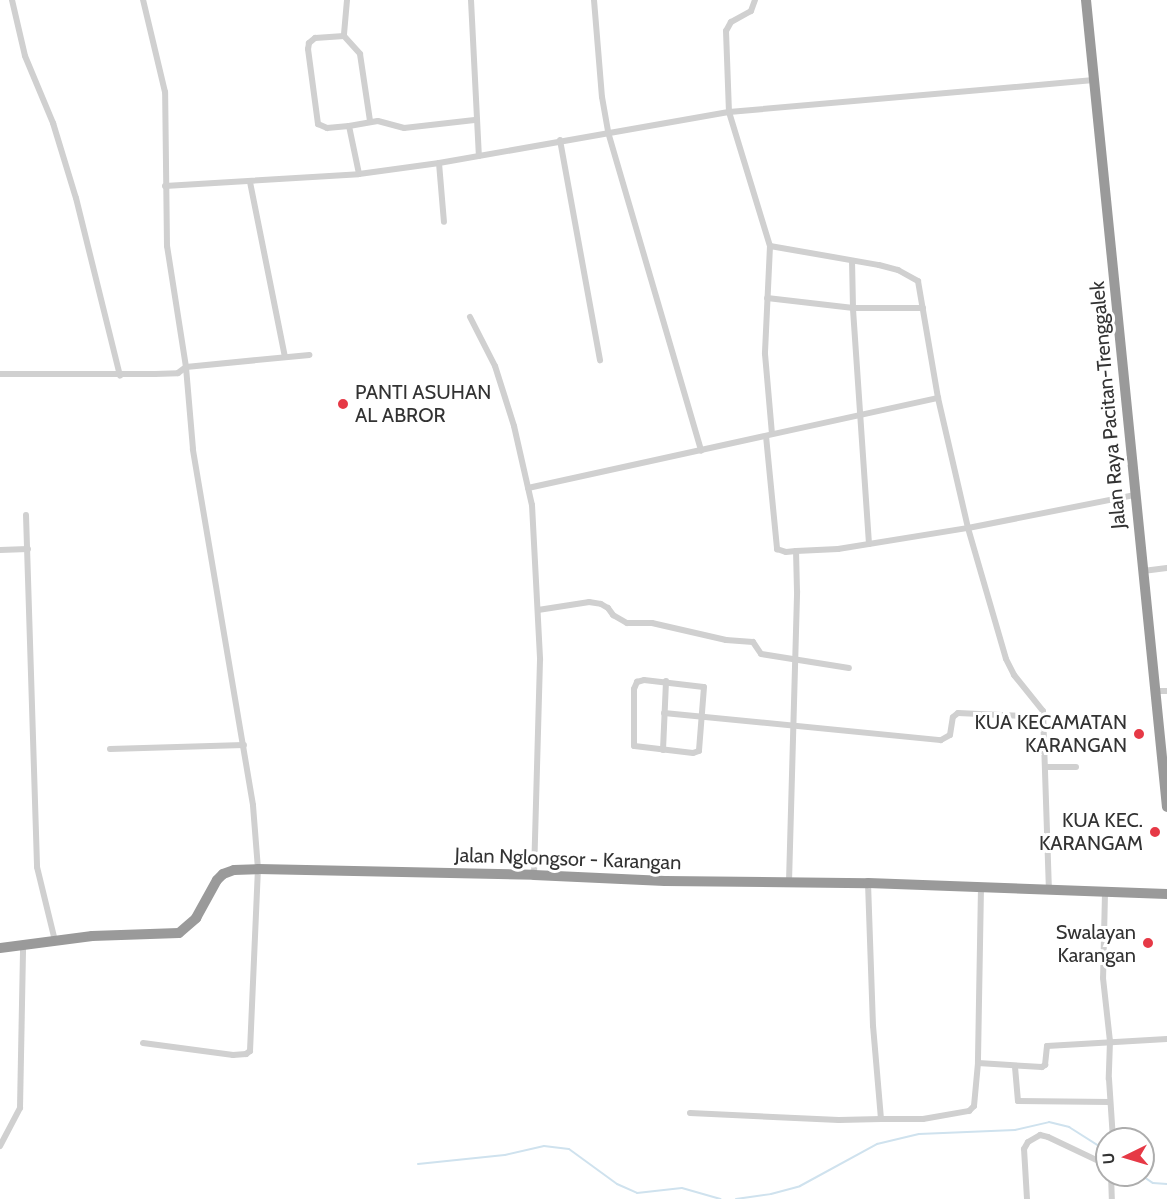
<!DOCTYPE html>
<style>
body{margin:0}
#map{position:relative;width:1167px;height:1199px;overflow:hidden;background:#fff;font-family:Cabin,sans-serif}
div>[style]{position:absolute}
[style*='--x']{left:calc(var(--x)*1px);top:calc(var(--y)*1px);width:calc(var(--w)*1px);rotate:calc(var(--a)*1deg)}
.stream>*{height:2px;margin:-1px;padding:0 1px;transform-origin:1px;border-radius:1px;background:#cfe2ee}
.street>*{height:6px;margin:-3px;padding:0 3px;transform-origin:3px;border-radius:3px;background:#d0d0d0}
.highway>*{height:10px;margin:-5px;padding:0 5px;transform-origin:5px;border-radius:5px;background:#9a9a9a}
.dots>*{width:16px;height:16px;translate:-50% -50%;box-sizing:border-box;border:3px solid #fff;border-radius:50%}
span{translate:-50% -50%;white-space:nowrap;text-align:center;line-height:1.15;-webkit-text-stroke:6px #fff;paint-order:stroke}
.poi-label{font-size:20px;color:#333}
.left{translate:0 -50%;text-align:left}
.right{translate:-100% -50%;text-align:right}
.street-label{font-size:20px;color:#333}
.north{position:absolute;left:1095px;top:1127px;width:60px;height:60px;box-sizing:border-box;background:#fff;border:2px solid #adadad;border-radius:50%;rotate:265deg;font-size:16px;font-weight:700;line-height:24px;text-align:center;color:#333}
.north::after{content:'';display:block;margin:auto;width:21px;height:27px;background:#e63946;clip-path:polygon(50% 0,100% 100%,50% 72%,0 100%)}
</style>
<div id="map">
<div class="stream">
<div style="--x:418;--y:1164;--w:87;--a:-5.9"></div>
<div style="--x:505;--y:1155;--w:40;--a:-13"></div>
<div style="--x:544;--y:1146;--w:25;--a:7"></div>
<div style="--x:569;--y:1149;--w:59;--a:36.1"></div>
<div style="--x:617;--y:1184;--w:22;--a:24"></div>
<div style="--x:637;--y:1193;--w:45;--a:-6.3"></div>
<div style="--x:682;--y:1188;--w:40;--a:16"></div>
<div style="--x:1141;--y:1175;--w:14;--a:34"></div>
<div style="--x:1153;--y:1183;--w:14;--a:4"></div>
<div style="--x:736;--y:1199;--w:35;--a:-8"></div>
<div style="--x:771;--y:1194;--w:30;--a:-15"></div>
<div style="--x:800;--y:1186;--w:88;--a:-28.6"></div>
<div style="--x:877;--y:1144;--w:43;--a:-13.4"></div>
<div style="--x:919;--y:1134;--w:96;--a:-2.4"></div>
<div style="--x:1015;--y:1130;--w:35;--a:-13"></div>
<div style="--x:1049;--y:1122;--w:21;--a:14"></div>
<div style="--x:1069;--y:1127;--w:45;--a:32.3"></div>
</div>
<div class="street">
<div style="--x:12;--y:0;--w:57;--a:76.9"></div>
<div style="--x:25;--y:56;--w:73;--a:67.3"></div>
<div style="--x:53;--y:123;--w:78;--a:73"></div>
<div style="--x:76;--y:198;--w:183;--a:76.1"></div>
<div style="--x:347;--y:0;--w:36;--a:95"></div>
<div style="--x:344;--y:36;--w:29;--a:176"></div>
<div style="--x:315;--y:38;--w:8;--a:140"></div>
<div style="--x:309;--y:43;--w:6;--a:99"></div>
<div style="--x:308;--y:49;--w:76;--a:82.4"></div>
<div style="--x:318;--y:124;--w:10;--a:24"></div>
<div style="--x:327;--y:128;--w:22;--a:-5"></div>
<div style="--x:349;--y:126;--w:49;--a:78.2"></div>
<div style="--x:471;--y:0;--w:156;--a:87.1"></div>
<div style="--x:594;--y:0;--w:97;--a:85.3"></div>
<div style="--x:602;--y:97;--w:36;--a:80"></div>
<div style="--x:608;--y:132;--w:332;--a:73.7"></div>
<div style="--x:755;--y:0;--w:12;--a:110"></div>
<div style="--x:751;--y:11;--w:23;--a:151"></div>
<div style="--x:731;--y:22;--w:10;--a:119"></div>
<div style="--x:726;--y:31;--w:81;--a:87.9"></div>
<div style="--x:729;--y:112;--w:366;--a:-5"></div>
<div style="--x:344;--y:36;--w:24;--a:48"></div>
<div style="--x:360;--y:54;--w:68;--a:81.5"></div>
<div style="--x:349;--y:126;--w:29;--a:-10"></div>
<div style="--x:378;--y:121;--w:27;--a:15"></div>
<div style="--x:404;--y:128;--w:71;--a:-6.4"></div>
<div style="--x:560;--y:140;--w:224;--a:79.7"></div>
<div style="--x:439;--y:163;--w:59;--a:85.2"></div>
<div style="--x:250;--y:182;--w:178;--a:78.7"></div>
<div style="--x:165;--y:186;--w:194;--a:-3.5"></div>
<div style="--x:359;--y:174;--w:81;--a:-7.8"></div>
<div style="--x:439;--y:163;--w:294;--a:-10"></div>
<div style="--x:729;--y:112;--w:140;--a:73"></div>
<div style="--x:770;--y:246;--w:111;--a:9.9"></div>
<div style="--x:879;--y:265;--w:20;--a:15"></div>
<div style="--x:898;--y:270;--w:23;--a:29"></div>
<div style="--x:918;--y:281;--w:119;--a:80.3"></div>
<div style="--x:938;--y:398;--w:133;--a:77"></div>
<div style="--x:968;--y:528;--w:169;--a:-11.2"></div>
<div style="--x:770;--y:246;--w:108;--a:92.7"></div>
<div style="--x:765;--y:354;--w:80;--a:85"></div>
<div style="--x:767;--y:298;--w:87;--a:6.6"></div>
<div style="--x:853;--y:308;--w:47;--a:-91.2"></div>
<div style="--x:470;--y:317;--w:55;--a:63"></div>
<div style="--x:495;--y:366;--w:63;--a:72.4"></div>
<div style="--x:514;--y:426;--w:81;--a:77.2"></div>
<div style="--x:532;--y:505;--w:155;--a:87"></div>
<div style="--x:540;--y:660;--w:215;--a:91.6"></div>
<div style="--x:0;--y:374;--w:155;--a:0"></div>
<div style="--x:155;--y:374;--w:23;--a:-2"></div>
<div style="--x:178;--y:373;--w:10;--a:-37"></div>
<div style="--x:186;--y:367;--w:124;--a:-5.6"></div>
<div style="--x:766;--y:436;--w:114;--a:84.4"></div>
<div style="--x:777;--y:549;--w:9;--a:18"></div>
<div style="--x:786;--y:552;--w:10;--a:-6"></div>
<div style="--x:528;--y:488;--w:420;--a:-12.4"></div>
<div style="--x:26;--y:515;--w:352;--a:88.2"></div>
<div style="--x:37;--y:867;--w:76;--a:76.3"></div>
<div style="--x:869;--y:544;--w:237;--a:-93.9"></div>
<div style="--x:853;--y:308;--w:70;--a:0"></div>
<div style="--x:0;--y:550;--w:28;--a:-2"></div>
<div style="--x:1143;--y:571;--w:24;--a:-7"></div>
<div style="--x:538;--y:610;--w:52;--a:-8.9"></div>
<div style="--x:589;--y:602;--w:12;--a:9"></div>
<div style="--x:601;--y:604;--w:8;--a:30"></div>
<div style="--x:608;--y:608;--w:9;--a:54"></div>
<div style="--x:613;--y:615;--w:16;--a:30"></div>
<div style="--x:627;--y:623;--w:25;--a:0"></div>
<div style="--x:652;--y:623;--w:76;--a:12.9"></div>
<div style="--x:726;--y:640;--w:27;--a:4"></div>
<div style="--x:753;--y:642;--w:14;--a:56"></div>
<div style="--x:761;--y:654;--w:89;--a:9"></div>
<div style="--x:644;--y:680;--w:60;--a:6.7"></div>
<div style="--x:704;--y:687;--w:64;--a:94.5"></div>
<div style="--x:699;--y:751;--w:6;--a:162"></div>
<div style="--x:693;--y:753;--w:59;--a:-173.2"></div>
<div style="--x:634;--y:746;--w:57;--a:-90"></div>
<div style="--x:634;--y:689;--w:8;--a:-67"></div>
<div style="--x:637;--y:682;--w:7;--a:-16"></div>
<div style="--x:1156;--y:691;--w:11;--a:0"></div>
<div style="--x:664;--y:713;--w:278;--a:5.6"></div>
<div style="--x:941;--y:740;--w:10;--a:-29"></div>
<div style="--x:950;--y:735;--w:18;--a:-81"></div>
<div style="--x:953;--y:717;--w:6;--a:-39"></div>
<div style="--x:958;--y:713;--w:86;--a:2.7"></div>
<div style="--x:110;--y:749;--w:134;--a:-1.7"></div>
<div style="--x:663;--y:750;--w:69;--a:-87.5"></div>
<div style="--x:1046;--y:767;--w:30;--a:0"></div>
<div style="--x:789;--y:882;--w:291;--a:-88.4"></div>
<div style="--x:797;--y:591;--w:40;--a:-91.4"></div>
<div style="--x:796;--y:551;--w:42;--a:-2.7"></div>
<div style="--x:838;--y:549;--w:132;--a:-9.2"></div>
<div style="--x:968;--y:528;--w:136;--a:73.8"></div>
<div style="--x:1006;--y:659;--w:18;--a:63"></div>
<div style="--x:1014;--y:675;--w:46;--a:51.1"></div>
<div style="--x:1043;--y:711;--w:179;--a:88.1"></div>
<div style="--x:981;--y:887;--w:176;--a:91"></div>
<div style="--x:978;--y:1063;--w:64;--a:3.6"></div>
<div style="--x:1042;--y:1067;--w:4;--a:-34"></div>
<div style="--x:1045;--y:1065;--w:19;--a:-84"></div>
<div style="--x:1047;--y:1046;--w:120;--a:-3.3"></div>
<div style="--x:1105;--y:893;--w:85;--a:91.3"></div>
<div style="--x:1103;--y:978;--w:63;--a:83.7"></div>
<div style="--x:1110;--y:1041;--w:38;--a:92"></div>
<div style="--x:1109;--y:1079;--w:60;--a:86.2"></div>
<div style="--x:143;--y:1043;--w:91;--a:7.6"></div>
<div style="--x:233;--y:1055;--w:13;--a:-4"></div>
<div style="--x:246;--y:1054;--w:5;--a:-37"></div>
<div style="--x:250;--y:1051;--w:182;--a:-87.5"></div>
<div style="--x:258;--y:869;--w:64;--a:-94.5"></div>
<div style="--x:253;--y:805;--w:361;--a:-99.6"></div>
<div style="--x:193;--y:449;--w:82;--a:-94.9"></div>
<div style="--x:186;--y:367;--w:122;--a:-98.9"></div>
<div style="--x:167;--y:246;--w:154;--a:-90.7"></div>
<div style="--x:165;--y:92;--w:95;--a:-103.4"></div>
<div style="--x:1015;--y:1067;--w:34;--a:85"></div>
<div style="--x:1018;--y:1101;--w:92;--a:0.6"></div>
<div style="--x:690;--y:1113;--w:149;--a:2.7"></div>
<div style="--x:839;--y:1120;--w:42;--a:-1.4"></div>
<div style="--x:881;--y:1119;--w:93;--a:-94.9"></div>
<div style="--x:873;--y:1026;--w:143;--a:-92"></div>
<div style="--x:881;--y:1119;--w:42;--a:0"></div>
<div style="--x:923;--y:1119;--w:47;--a:-9.9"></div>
<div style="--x:969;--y:1111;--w:7;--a:-45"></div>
<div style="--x:974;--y:1106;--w:43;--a:-84.7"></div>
<div style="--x:0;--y:1146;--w:43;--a:-62.2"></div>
<div style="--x:20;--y:1108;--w:163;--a:-88.9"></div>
<div style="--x:1111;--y:1175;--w:24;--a:88"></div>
<div style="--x:1027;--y:1199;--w:50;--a:-93.4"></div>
<div style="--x:1024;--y:1149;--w:8;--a:-60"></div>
<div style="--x:1028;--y:1142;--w:14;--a:-30"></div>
<div style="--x:1040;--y:1135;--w:8;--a:14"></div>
<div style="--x:1048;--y:1137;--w:65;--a:25.4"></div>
</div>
<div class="highway">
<div style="--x:1086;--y:0;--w:811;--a:84.27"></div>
<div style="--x:0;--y:948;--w:93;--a:-7.4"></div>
<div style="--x:92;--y:936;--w:87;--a:-2"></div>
<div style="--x:179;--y:933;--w:23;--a:-41"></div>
<div style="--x:196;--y:918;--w:43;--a:-61.1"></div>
<div style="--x:217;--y:880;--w:8;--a:-45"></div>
<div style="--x:223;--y:874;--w:12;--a:-20"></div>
<div style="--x:234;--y:870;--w:24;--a:-2"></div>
<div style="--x:258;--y:869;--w:276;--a:1.2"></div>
<div style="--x:534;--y:875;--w:131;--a:2.6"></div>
<div style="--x:665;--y:881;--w:203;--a:0.6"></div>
<div style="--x:868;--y:883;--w:299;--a:2.1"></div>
</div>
<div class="dots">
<div style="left:343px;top:404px;background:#e63946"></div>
<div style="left:1139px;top:734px;background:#e63946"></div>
<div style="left:1155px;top:832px;background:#e63946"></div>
<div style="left:1148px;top:943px;background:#e63946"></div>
</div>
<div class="poi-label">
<span class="left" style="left:355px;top:404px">PANTI ASUHAN<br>AL ABROR</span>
<span class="right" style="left:1127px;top:734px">KUA KECAMATAN<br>KARANGAN</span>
<span class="right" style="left:1143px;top:832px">KUA KEC.<br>KARANGAM</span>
<span class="right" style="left:1136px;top:944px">Swalayan<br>Karangan</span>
</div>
<div class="street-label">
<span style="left:1108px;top:405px;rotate:-95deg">Jalan Raya Pacitan-Trenggalek</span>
<span style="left:568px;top:859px;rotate:2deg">Jalan Nglongsor - Karangan</span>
</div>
<div class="north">U</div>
</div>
